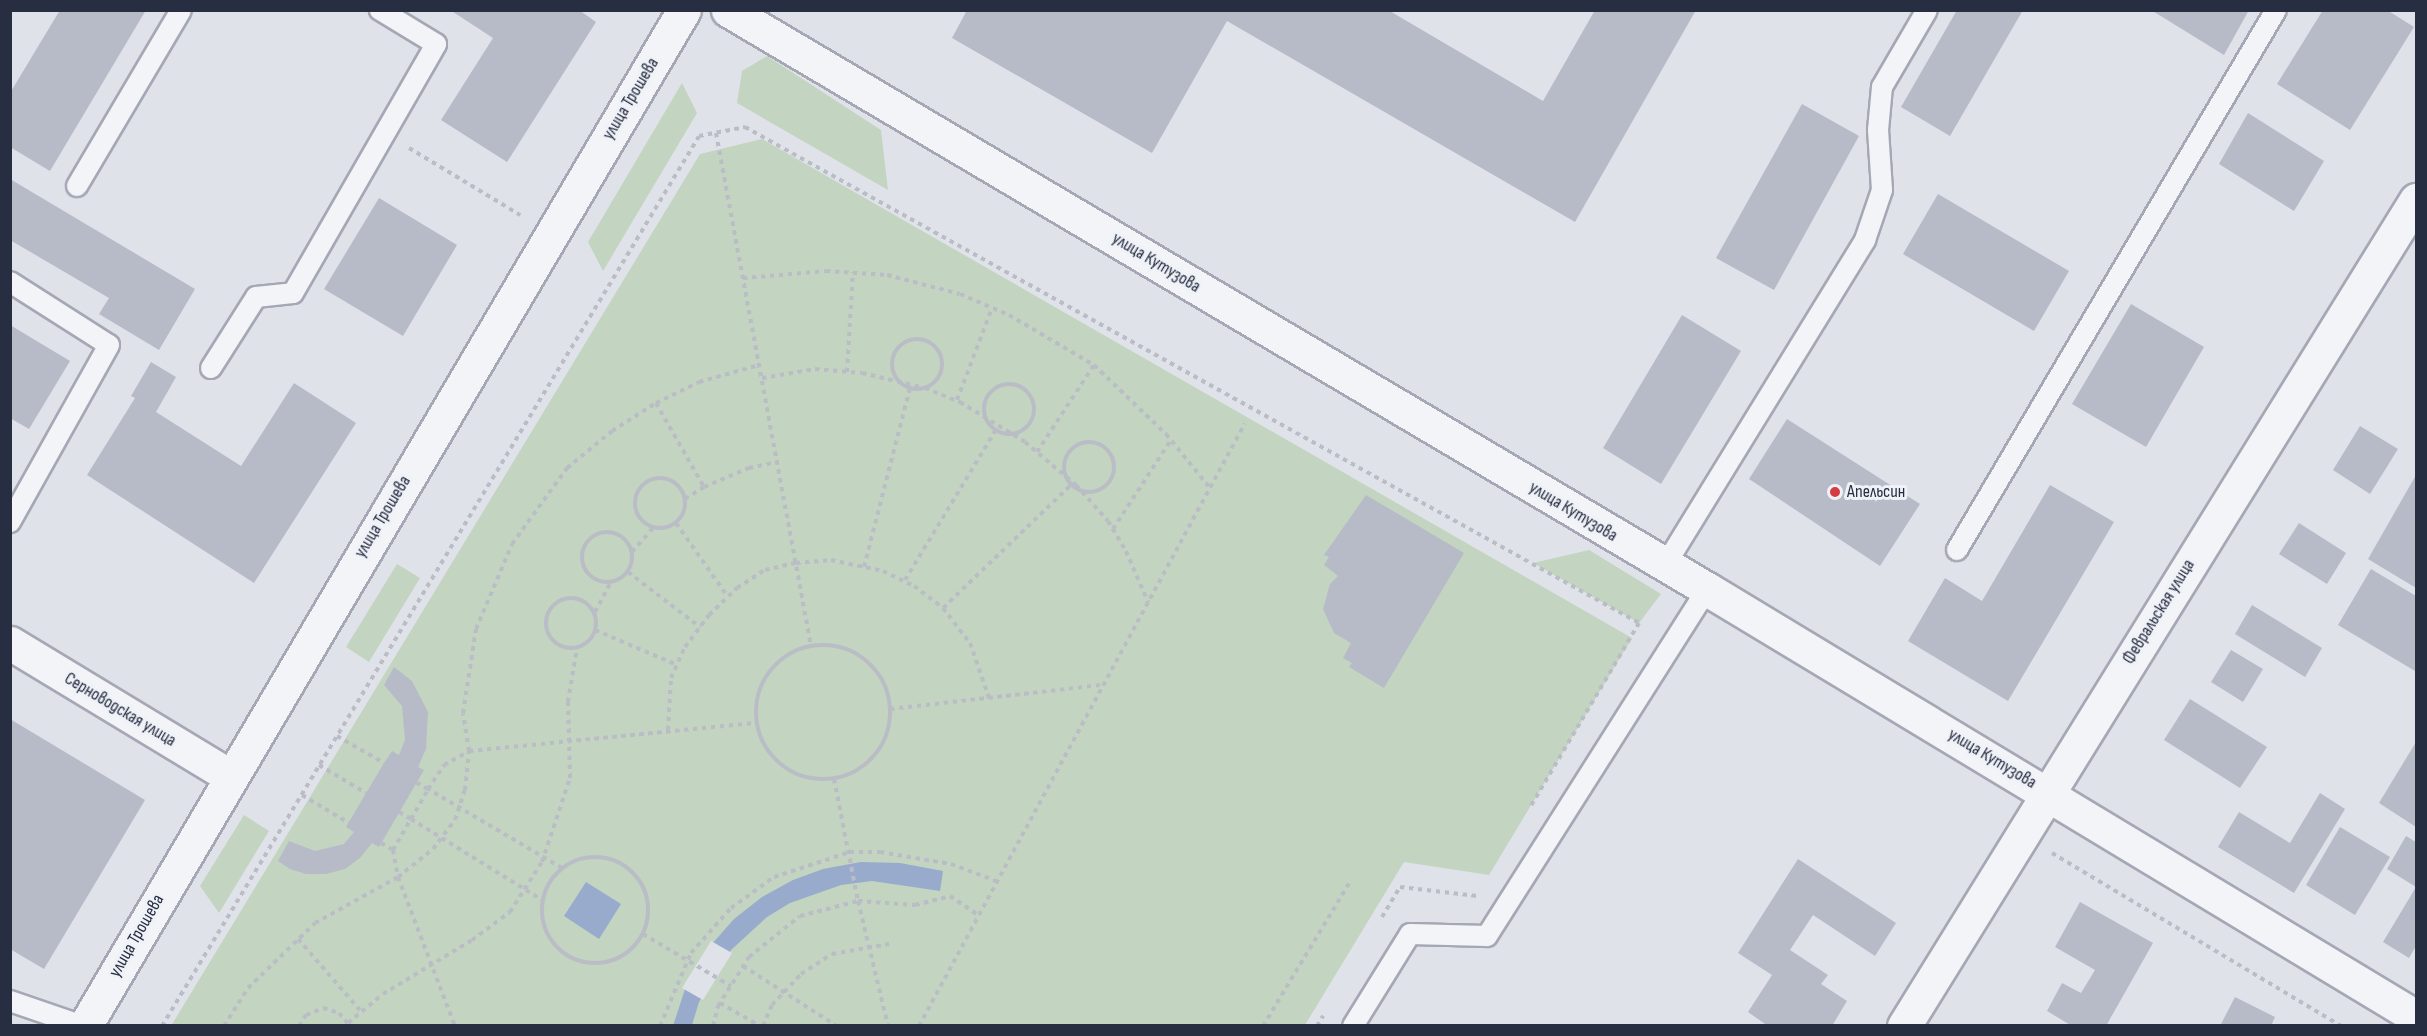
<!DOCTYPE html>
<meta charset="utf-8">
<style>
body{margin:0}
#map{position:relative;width:2427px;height:1036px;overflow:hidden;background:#e0e2ea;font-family:"Sofia Sans Condensed",sans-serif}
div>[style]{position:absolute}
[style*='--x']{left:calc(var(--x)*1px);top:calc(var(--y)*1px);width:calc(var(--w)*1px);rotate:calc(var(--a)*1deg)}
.green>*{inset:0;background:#c3d4c0}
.water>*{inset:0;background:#98abcc}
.pier>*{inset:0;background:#e0e2ea}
.building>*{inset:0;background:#b6bbc7}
.path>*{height:4px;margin-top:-2px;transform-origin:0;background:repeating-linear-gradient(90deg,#babdc5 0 4.5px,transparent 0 9px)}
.path>.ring{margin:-2px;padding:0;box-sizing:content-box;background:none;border:4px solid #babdc5;border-radius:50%}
.roads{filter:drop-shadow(2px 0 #a5a8b4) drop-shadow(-2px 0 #a5a8b4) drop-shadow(0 2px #a5a8b4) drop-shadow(0 -2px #a5a8b4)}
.service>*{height:20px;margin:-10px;padding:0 10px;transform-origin:10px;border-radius:10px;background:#f3f4f8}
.minor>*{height:33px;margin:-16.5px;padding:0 16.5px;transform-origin:16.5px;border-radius:16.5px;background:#f3f4f8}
.tertiary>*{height:33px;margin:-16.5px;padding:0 16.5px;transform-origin:16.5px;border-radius:16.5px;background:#f3f4f8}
.dots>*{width:16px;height:16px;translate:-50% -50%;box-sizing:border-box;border:3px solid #eff2f7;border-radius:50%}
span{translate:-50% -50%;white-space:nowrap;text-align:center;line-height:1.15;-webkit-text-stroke:6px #eff2f7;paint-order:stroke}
.street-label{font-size:18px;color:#272e42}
.poi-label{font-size:18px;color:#272e42}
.left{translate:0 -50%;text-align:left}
.frame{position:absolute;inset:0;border:12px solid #272e42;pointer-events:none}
</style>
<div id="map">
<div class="green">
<div style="clip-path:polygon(767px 56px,881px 130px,888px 190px,737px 103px,742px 71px)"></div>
<div style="clip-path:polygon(682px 83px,697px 113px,603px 271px,588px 242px)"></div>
<div style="clip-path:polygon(762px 139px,1632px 638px,1489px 875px,1404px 862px,1305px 1025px,171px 1026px,700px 154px)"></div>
<div style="clip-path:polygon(1589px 550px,1661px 594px,1639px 623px,1533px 563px)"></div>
<div style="clip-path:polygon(397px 564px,420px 578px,369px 662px,346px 647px)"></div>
<div style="clip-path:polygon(244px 815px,269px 831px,219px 913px,200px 886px)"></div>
</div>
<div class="water">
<div style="clip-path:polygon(861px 862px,900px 863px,943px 871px,940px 891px,872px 881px,841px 885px,790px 903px,767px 917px,731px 950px,699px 1002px,692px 1025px,673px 1026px,685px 989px,712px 944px,734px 919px,762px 897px,793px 880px,823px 869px)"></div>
<div style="clip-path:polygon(586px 882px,621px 904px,599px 939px,564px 916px)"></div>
</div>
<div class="pier">
<div style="clip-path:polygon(711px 941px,732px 953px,703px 1000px,682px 988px)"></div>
</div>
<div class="building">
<div style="clip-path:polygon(60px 10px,146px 10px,50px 171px,10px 147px,10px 93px)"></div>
<div style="clip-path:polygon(450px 10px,579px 10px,596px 22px,507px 162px,441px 120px,493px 38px)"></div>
<div style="clip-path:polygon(967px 10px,1388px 10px,1543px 101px,1595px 10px,1696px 10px,1575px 222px,1227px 21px,1152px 153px,952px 38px)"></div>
<div style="clip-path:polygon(1957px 10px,2023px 10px,1950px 136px,1901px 107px)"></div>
<div style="clip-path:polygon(2151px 10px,2249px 10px,2224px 55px)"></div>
<div style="clip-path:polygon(2323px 10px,2387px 10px,2414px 27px,2350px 130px,2277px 84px)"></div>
<div style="clip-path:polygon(1802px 104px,1859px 136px,1774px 290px,1716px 258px)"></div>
<div style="clip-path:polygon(2248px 113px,2324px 161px,2294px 211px,2219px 164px)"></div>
<div style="clip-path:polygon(10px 179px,195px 289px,159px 350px,99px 314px,109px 298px,10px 240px)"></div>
<div style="clip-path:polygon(1938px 194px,2069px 271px,2034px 331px,1903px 254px)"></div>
<div style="clip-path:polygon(379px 198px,457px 245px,403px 336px,324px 289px)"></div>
<div style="clip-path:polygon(2131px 304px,2204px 347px,2146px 447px,2072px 404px)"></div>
<div style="clip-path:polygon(1682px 315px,1741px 351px,1661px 484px,1603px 448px)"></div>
<div style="clip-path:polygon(10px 325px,70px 361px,29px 429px,10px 418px)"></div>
<div style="clip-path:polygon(151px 362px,176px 377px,156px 412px,241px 466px,294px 383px,356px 423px,254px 583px,87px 475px,135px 398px,131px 396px)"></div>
<div style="clip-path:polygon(1787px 419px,1920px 504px,1880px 566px,1749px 479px)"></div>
<div style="clip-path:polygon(2360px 426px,2398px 449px,2370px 494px,2333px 470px)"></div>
<div style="clip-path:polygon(2416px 475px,2416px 588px,2368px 559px)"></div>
<div style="clip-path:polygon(2050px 485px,2114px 522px,2008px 701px,1908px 641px,1945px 578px,1982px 601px)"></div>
<div style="clip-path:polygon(1366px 495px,1464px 553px,1384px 688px,1349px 667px,1352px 663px,1343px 658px,1351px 643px,1334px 633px,1323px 609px,1330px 584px,1338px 576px,1324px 565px,1329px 557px,1324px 555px)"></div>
<div style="clip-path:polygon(2299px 523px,2346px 553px,2327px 584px,2279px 554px)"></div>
<div style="clip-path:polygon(2371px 569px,2416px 596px,2415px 671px,2338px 625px)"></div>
<div style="clip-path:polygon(2252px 605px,2322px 648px,2305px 677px,2235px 634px)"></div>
<div style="clip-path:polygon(2231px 650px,2263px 669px,2243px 702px,2211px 682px)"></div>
<div style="clip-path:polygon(394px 667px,412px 681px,428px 712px,426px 749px,418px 767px,424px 770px,379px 847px,372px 843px,360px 858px,345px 869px,326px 874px,306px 874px,290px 869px,278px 861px,289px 841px,315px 851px,344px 844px,354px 832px,346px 827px,384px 763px,392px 751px,399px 755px,405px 740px,402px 706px,384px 685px)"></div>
<div style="clip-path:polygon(2190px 699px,2267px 747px,2240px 788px,2164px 740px)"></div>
<div style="clip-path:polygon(10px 719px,145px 800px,44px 969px,10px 949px)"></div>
<div style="clip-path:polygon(2416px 742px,2416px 827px,2379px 803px)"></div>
<div style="clip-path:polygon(2320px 793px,2345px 809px,2294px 893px,2218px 847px,2239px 812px,2290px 843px)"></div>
<div style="clip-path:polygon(2340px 827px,2390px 857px,2355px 915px,2306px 885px)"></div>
<div style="clip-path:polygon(2406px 836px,2416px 842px,2416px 946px,2409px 958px,2383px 942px,2416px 887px,2387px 869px)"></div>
<div style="clip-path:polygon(1798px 859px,1896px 923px,1875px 956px,1813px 915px,1790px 950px,1828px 975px,1821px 984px,1847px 1001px,1832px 1026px,1768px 1026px,1748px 1012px,1772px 975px,1738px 953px)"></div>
<div style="clip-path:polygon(2080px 902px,2153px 943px,2106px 1026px,2072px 1026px,2047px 1011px,2062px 983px,2081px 993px,2095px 970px,2055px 947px)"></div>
<div style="clip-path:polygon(2235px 997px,2275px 1017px,2271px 1026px,2220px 1026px)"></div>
</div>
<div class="path">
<div style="--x:716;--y:133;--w:522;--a:79.51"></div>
<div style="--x:409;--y:148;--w:130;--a:31.1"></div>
<div style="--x:743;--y:278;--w:83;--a:-4.8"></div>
<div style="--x:826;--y:271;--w:61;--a:3.8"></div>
<div style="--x:887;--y:275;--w:75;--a:14.6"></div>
<div style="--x:960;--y:294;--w:53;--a:23.2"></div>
<div style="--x:1009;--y:315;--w:99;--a:30.5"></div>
<div style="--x:1094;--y:365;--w:100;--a:43.8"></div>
<div style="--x:1166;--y:434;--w:70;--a:50.8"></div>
<div class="ring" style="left:892px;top:339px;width:46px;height:46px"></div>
<div style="--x:847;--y:372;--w:100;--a:-86.6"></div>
<div style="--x:762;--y:378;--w:54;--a:-9.6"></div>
<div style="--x:815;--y:369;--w:47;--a:4.9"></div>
<div style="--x:862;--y:373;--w:65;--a:13.4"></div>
<div style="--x:925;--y:388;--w:38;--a:22"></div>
<div style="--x:960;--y:402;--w:76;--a:31.6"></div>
<div style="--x:1025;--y:442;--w:67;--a:40.1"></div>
<div style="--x:1076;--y:485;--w:48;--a:48.4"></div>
<div style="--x:1108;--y:521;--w:35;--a:59"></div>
<div style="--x:1126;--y:551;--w:56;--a:66.7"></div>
<div class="ring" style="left:984px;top:384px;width:46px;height:46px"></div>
<div style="--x:957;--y:400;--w:98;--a:-69.2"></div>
<div style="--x:656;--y:403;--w:97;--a:60.3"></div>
<div style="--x:704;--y:487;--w:22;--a:148"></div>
<div class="ring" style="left:1064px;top:442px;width:46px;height:46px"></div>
<div style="--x:1037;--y:452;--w:104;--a:-56.8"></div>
<div class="ring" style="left:635px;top:478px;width:46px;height:46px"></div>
<div style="--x:704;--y:487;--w:49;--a:-22.9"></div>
<div style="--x:749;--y:468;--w:29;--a:-12"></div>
<div style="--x:676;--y:523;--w:90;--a:54.9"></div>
<div style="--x:1113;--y:529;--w:106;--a:-56.9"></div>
<div class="ring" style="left:582px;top:532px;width:46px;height:46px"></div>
<div style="--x:632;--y:552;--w:33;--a:-49"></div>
<div style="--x:864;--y:567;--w:185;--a:-75.6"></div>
<div style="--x:628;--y:572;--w:91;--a:37.4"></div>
<div style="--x:905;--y:580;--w:175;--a:-58.8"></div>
<div class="ring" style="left:546px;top:598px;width:46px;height:46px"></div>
<div style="--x:943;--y:608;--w:178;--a:-43.9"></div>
<div style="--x:595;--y:612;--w:34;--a:-62"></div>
<div style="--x:595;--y:630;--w:89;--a:23.1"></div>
<div class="ring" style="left:756px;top:645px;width:130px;height:130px"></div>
<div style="--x:890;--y:709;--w:213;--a:-6.5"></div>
<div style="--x:668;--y:730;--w:52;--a:-86.7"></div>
<div style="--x:671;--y:678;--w:34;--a:-66"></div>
<div style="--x:685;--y:647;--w:40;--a:-53"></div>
<div style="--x:709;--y:615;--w:39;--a:-44"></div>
<div style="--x:737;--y:588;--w:33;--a:-33"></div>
<div style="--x:765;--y:570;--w:32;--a:-13"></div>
<div style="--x:796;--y:563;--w:35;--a:-5"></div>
<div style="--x:831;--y:560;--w:53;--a:11.9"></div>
<div style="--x:883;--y:571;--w:34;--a:26"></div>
<div style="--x:914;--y:586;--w:36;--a:37"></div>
<div style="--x:943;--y:608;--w:44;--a:52.4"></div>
<div style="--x:970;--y:643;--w:58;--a:70.9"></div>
<div style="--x:337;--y:736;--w:54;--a:29.9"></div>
<div style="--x:319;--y:765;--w:55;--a:30.8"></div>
<div style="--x:834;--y:779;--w:124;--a:78.9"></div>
<div style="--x:858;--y:901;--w:129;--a:76.5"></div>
<div style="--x:302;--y:795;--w:55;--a:30.8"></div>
<div style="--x:399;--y:812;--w:14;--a:30"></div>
<div style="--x:411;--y:819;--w:34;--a:-60"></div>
<div style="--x:428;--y:789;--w:13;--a:-151"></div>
<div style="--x:381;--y:843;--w:14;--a:30"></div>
<div style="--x:393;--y:850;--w:27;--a:80"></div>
<div style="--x:398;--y:877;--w:160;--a:69.1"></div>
<div style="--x:393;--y:850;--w:36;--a:-60"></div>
<div style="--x:411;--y:819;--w:154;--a:31.7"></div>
<div style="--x:2052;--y:853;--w:337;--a:30.9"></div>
<div class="ring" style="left:542px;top:857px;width:102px;height:102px"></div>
<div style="--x:562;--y:868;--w:156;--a:-149.5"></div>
<div style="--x:428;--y:789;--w:29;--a:-56"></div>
<div style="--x:444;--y:765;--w:29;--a:-29"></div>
<div style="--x:469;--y:751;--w:289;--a:-5.6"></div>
<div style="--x:1382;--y:917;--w:35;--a:-59"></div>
<div style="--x:1400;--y:887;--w:78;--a:6.7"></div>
<div style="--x:643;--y:934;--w:102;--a:30.6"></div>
<div style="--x:298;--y:939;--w:94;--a:48.9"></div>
<div style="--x:743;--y:966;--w:112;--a:32.6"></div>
<div style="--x:720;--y:1003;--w:46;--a:29.9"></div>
<div style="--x:348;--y:1023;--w:45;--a:-39.6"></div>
<div style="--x:383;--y:994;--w:104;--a:-31.2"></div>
<div style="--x:472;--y:940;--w:47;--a:-36.4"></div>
<div style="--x:510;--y:912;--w:59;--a:-57.4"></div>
<div style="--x:542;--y:862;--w:89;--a:-71.6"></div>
<div style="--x:570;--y:778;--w:76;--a:-91.5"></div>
<div style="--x:568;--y:702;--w:56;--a:-80.7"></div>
<div style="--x:162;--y:1026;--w:1039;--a:-58.89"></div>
<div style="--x:699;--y:136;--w:47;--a:-11.1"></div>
<div style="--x:745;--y:127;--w:1022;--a:29.02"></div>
<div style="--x:1639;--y:623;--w:214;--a:120.6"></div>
<div style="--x:224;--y:1026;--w:45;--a:-57.7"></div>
<div style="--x:248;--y:988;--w:93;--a:-44.1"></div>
<div style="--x:315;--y:923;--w:95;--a:-29"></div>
<div style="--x:398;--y:877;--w:45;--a:-38.7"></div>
<div style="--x:433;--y:849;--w:36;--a:-53"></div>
<div style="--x:455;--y:820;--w:32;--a:-72"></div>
<div style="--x:465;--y:790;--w:39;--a:-84"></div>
<div style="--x:469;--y:751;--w:38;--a:-99"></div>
<div style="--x:463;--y:713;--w:85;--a:-81.2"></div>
<div style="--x:476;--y:629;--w:92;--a:-67"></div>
<div style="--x:512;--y:544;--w:94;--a:-54.1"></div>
<div style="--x:567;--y:468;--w:58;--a:-39.4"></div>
<div style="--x:612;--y:431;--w:52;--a:-32.5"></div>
<div style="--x:656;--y:403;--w:48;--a:-26"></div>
<div style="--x:699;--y:382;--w:62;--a:-15.8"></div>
<div style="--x:299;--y:1026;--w:13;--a:-58"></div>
<div style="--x:306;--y:1015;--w:18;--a:-22"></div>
<div style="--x:323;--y:1008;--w:17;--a:17"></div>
<div style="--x:339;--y:1013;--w:16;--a:50"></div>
<div style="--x:660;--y:1026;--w:79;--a:-67"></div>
<div style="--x:691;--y:953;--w:60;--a:-48.4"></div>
<div style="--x:731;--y:908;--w:53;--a:-35.8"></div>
<div style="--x:774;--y:877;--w:80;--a:-18.2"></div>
<div style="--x:850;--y:852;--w:30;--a:0"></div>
<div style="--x:880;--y:852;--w:72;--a:9.6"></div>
<div style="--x:951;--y:864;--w:48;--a:20.7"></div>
<div style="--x:713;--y:1026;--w:21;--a:-76"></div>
<div style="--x:718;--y:1006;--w:58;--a:-57.7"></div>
<div style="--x:749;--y:957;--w:65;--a:-38.8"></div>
<div style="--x:800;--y:916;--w:60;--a:-14.5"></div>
<div style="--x:858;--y:901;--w:57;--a:4"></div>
<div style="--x:915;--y:905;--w:36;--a:-14"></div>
<div style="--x:950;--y:896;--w:34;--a:34"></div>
<div style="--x:763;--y:1026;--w:23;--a:-67"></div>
<div style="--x:772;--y:1005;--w:42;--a:-46.9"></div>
<div style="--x:801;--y:974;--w:37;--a:-33"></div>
<div style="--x:832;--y:954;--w:58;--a:-10"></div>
<div style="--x:919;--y:1026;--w:685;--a:-61.6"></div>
<div style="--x:1263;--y:1026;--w:168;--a:-58.9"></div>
<div style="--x:1317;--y:1026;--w:12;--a:-59"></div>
</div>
<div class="roads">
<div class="service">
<div style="--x:77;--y:186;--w:204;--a:-59.4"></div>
<div style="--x:10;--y:282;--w:117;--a:32.5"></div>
<div style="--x:109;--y:345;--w:203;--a:119.2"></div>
<div style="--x:211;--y:368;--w:84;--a:-57.6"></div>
<div style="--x:256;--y:297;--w:37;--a:-6"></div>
<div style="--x:293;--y:293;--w:287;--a:-60.1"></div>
<div style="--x:436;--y:44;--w:66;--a:-148.7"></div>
<div style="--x:1957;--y:550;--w:627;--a:-59.43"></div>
<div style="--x:1664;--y:567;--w:384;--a:-58.4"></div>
<div style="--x:1865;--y:240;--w:53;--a:-71.2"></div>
<div style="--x:1882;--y:190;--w:60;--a:-93.8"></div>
<div style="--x:1878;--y:130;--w:43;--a:-84.7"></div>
<div style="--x:1882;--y:87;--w:89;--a:-59.7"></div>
<div style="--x:10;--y:1001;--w:77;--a:18.9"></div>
<div style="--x:1353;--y:1026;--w:108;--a:-58.2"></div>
<div style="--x:1410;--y:934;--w:77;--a:1.5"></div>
<div style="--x:1487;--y:936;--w:411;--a:-57.6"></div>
</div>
<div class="minor">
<div style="--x:10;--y:643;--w:257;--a:31.2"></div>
</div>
<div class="tertiary">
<div style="--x:728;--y:10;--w:1137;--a:30.6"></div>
<div style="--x:1707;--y:589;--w:828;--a:31.12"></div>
<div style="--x:85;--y:1026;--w:1179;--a:-59.48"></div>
<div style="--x:1904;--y:1026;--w:972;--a:-58.21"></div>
</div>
</div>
<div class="dots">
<div style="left:1835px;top:492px;background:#d63d42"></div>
</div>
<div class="street-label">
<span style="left:631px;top:99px;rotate:-59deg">улица Трошева</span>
<span style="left:1156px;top:263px;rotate:31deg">улица Кутузова</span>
<span style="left:1573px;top:512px;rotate:31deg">улица Кутузова</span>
<span style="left:383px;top:517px;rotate:-59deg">улица Трошева</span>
<span style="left:2159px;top:612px;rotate:-58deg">Февральская улица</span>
<span style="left:120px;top:710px;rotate:31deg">Серноводская улица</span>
<span style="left:1992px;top:759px;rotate:31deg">улица Кутузова</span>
<span style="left:137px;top:936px;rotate:-60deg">улица Трошева</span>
</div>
<div class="poi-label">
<span class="left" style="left:1847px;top:492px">Апельсин</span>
</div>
<div class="frame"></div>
</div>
